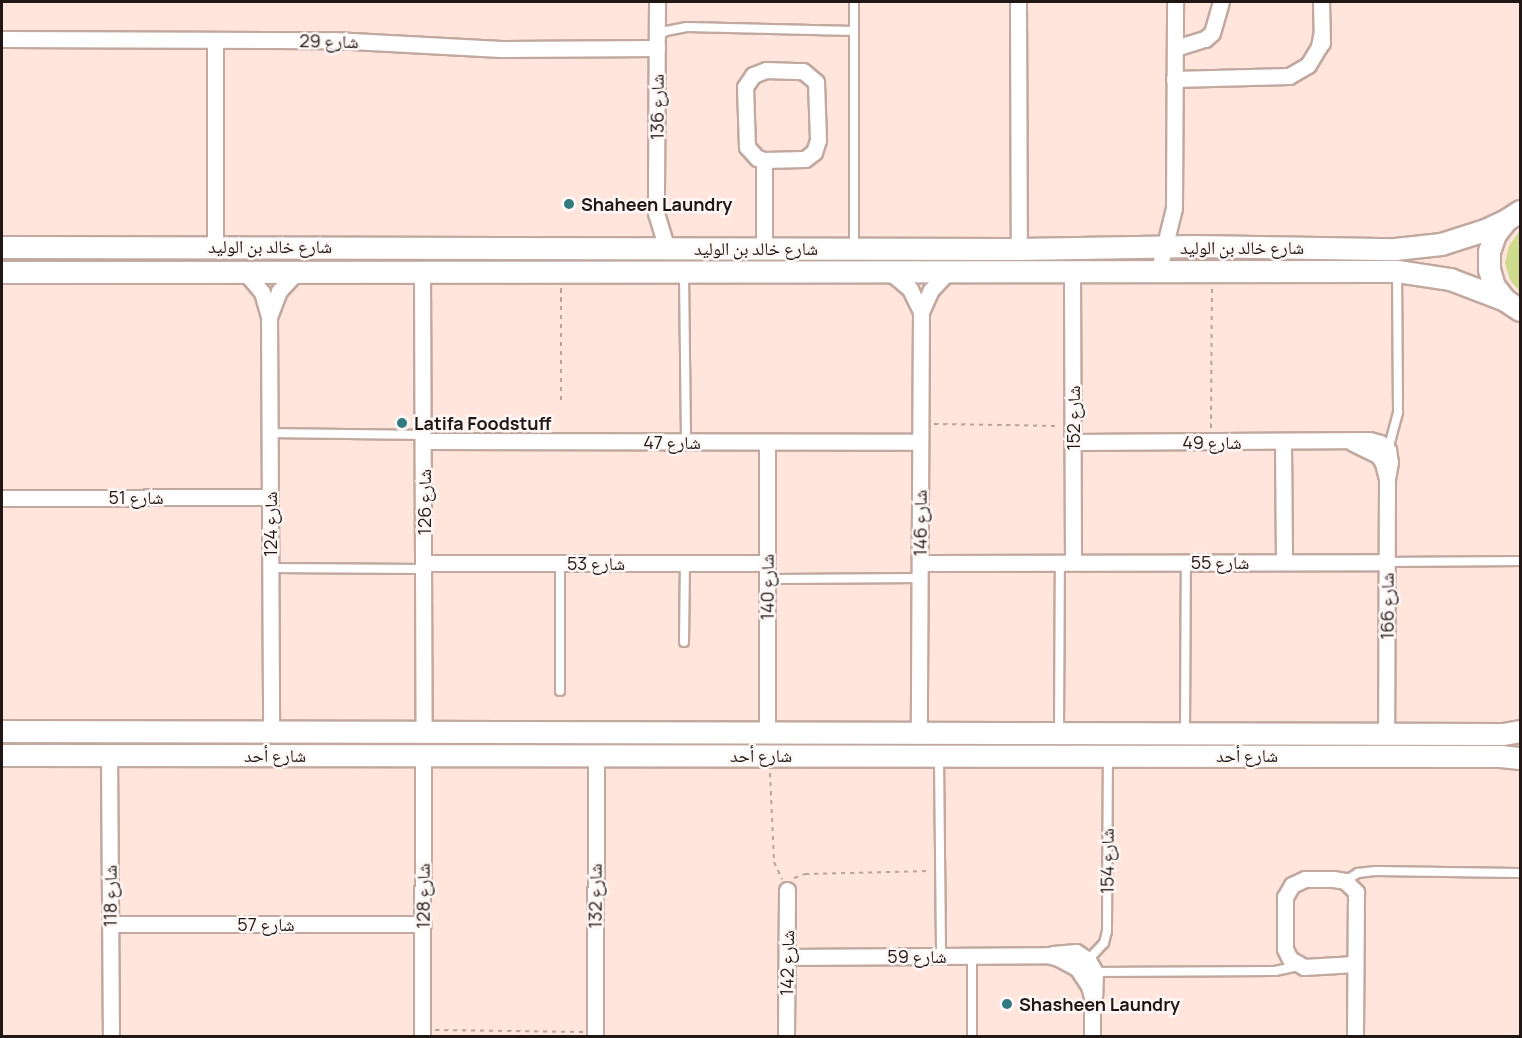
<!DOCTYPE html>
<meta charset="utf-8">
<style>
body{margin:0}
#map{position:relative;width:1522px;height:1038px;overflow:hidden;background:#ffe5dc;font-family:Manrope,"Noto Naskh Arabic",sans-serif}
div>[style]{position:absolute}
[style*='--x']{left:calc(var(--x)*1px);top:calc(var(--y)*1px);width:calc(var(--w)*1px);rotate:calc(var(--a)*1deg)}
.green>*{inset:0;background:#cfdb8c}
.path>*{height:2px;margin-top:-1px;transform-origin:0;background:repeating-linear-gradient(90deg,#b7a39c 0 4.5px,transparent 0 9px)}
.roads{filter:drop-shadow(2px 0 #c1a9a0) drop-shadow(-2px 0 #c1a9a0) drop-shadow(0 2px #c1a9a0) drop-shadow(0 -2px #c1a9a0)}
.lane>*{height:8px;margin:-4px;padding:0 4px;transform-origin:4px;border-radius:4px;background:#fff}
.street>*{height:15px;margin:-7.5px;padding:0 7.5px;transform-origin:7.5px;border-radius:7.5px;background:#fff}
.secondary>*{height:21px;margin:-10.5px;padding:0 10.5px;transform-origin:10.5px;border-radius:10.5px;background:#fff}
.dots>*{width:16px;height:16px;translate:-50% -50%;box-sizing:border-box;border:3px solid #fdf7f6;border-radius:50%}
span{translate:-50% -50%;white-space:nowrap;text-align:center;line-height:1.15;-webkit-text-stroke:5px #fdf7f6;paint-order:stroke}
.street-label{font-size:18px;color:#201714}
.poi-label{font-size:18px;color:#201714;font-weight:700}
.left{translate:0 -50%;text-align:left}
.frame{position:absolute;inset:0;border:3px solid #201714;pointer-events:none}
</style>
<div id="map">
<div class="green">
<div style="clip-path:polygon(1520px 230px,1520px 292px,1510px 280px,1505px 263px,1509px 246px)"></div>
</div>
<div class="path">
<div style="--x:561;--y:288;--w:114;--a:90"></div>
<div style="--x:934;--y:424;--w:124;--a:0.9"></div>
<div style="--x:1211;--y:428;--w:142;--a:-89.6"></div>
<div style="--x:770;--y:773;--w:89;--a:87.4"></div>
<div style="--x:774;--y:862;--w:19;--a:65"></div>
<div style="--x:794;--y:878;--w:12;--a:-20"></div>
<div style="--x:805;--y:874;--w:126;--a:-1.4"></div>
<div style="--x:435;--y:1030;--w:148;--a:0.8"></div>
</div>
<div class="roads">
<div class="lane">
<div style="--x:854;--y:2;--w:245;--a:90"></div>
<div style="--x:657;--y:37;--w:11;--a:-34"></div>
<div style="--x:666;--y:31;--w:21;--a:-11"></div>
<div style="--x:687;--y:27;--w:167;--a:1.4"></div>
<div style="--x:684;--y:274;--w:168;--a:89.3"></div>
<div style="--x:270;--y:433;--w:154;--a:0.7"></div>
<div style="--x:1388;--y:450;--w:39;--a:-75"></div>
<div style="--x:1398;--y:412;--w:139;--a:-90.4"></div>
<div style="--x:1387;--y:562;--w:133;--a:-0.4"></div>
<div style="--x:560;--y:563;--w:128;--a:90"></div>
<div style="--x:271;--y:568;--w:153;--a:0.4"></div>
<div style="--x:767;--y:579;--w:153;--a:-0.4"></div>
<div style="--x:684;--y:642;--w:79;--a:-89.3"></div>
<div style="--x:1059;--y:731;--w:168;--a:-89.7"></div>
<div style="--x:1185;--y:731;--w:169;--a:-89.7"></div>
<div style="--x:939;--y:757;--w:199;--a:89.4"></div>
<div style="--x:1345;--y:881;--w:15;--a:-32"></div>
<div style="--x:1358;--y:873;--w:17;--a:-7"></div>
<div style="--x:1375;--y:871;--w:143;--a:0.8"></div>
<div style="--x:972;--y:956;--w:80;--a:90"></div>
<div style="--x:1088;--y:960;--w:23;--a:-47"></div>
<div style="--x:1104;--y:943;--w:12;--a:-76"></div>
<div style="--x:1107;--y:931;--w:174;--a:-89.7"></div>
<div style="--x:1095;--y:972;--w:180;--a:-0.3"></div>
<div style="--x:1275;--y:971;--w:24;--a:-12"></div>
</div>
<div class="street">
<div style="--x:657;--y:2;--w:211;--a:90.3"></div>
<div style="--x:656;--y:213;--w:37;--a:73"></div>
<div style="--x:1018;--y:2;--w:247;--a:89.8"></div>
<div style="--x:1321;--y:2;--w:41;--a:88.6"></div>
<div style="--x:2;--y:39;--w:331;--a:0.2"></div>
<div style="--x:333;--y:40;--w:168;--a:3.1"></div>
<div style="--x:501;--y:49;--w:156;--a:-0.4"></div>
<div style="--x:1175;--y:48;--w:31;--a:-17"></div>
<div style="--x:1205;--y:39;--w:9;--a:-41"></div>
<div style="--x:1212;--y:33;--w:32;--a:-74"></div>
<div style="--x:766;--y:70;--w:37;--a:2"></div>
<div style="--x:803;--y:71;--w:17;--a:40"></div>
<div style="--x:816;--y:82;--w:58;--a:88"></div>
<div style="--x:818;--y:140;--w:13;--a:108"></div>
<div style="--x:814;--y:152;--w:11;--a:142"></div>
<div style="--x:805;--y:159;--w:41;--a:178.6"></div>
<div style="--x:764;--y:160;--w:7;--a:-164"></div>
<div style="--x:757;--y:158;--w:15;--a:-132"></div>
<div style="--x:747;--y:147;--w:60;--a:-91.9"></div>
<div style="--x:745;--y:87;--w:14;--a:-56"></div>
<div style="--x:753;--y:75;--w:14;--a:-21"></div>
<div style="--x:1174;--y:79;--w:115;--a:-1.5"></div>
<div style="--x:1289;--y:76;--w:22;--a:-30"></div>
<div style="--x:1308;--y:65;--w:21;--a:-59"></div>
<div style="--x:1319;--y:47;--w:11;--a:-80"></div>
<div style="--x:215;--y:246;--w:206;--a:-90"></div>
<div style="--x:764;--y:248;--w:88;--a:-90"></div>
<div style="--x:245;--y:272;--w:26;--a:50"></div>
<div style="--x:262;--y:292;--w:26;--a:74"></div>
<div style="--x:269;--y:317;--w:414;--a:89.7"></div>
<div style="--x:422;--y:272;--w:460;--a:89.8"></div>
<div style="--x:891;--y:273;--w:25;--a:40"></div>
<div style="--x:910;--y:289;--w:25;--a:64"></div>
<div style="--x:921;--y:312;--w:421;--a:90.3"></div>
<div style="--x:1072;--y:273;--w:289;--a:89.8"></div>
<div style="--x:1158;--y:273;--w:67;--a:-76.2"></div>
<div style="--x:1174;--y:208;--w:206;--a:-89.7"></div>
<div style="--x:921;--y:312;--w:24;--a:-66"></div>
<div style="--x:931;--y:290;--w:23;--a:-47"></div>
<div style="--x:269;--y:317;--w:28;--a:-69"></div>
<div style="--x:279;--y:291;--w:26;--a:-47"></div>
<div style="--x:424;--y:441;--w:496;--a:0.1"></div>
<div style="--x:1073;--y:442;--w:296;--a:-0.4"></div>
<div style="--x:1369;--y:440;--w:11;--a:15"></div>
<div style="--x:1380;--y:443;--w:11;--a:41"></div>
<div style="--x:1388;--y:450;--w:12;--a:81"></div>
<div style="--x:1390;--y:462;--w:17;--a:100"></div>
<div style="--x:1283;--y:443;--w:119;--a:89.5"></div>
<div style="--x:1353;--y:443;--w:28;--a:26"></div>
<div style="--x:1378;--y:455;--w:9;--a:58"></div>
<div style="--x:1383;--y:463;--w:16;--a:76"></div>
<div style="--x:1387;--y:479;--w:254;--a:90.2"></div>
<div style="--x:2;--y:498;--w:268;--a:-0.2"></div>
<div style="--x:424;--y:563;--w:343;--a:0"></div>
<div style="--x:920;--y:563;--w:467;--a:-0.1"></div>
<div style="--x:767;--y:733;--w:291;--a:-90"></div>
<div style="--x:109;--y:755;--w:281;--a:89.6"></div>
<div style="--x:110;--y:924;--w:313;--a:0"></div>
<div style="--x:1053;--y:954;--w:23;--a:-5"></div>
<div style="--x:1076;--y:952;--w:14;--a:34"></div>
<div style="--x:1088;--y:960;--w:14;--a:60"></div>
<div style="--x:1095;--y:972;--w:23;--a:92"></div>
<div style="--x:787;--y:957;--w:260;--a:-0.4"></div>
<div style="--x:1047;--y:955;--w:11;--a:15"></div>
<div style="--x:1058;--y:958;--w:21;--a:28"></div>
<div style="--x:1077;--y:968;--w:22;--a:56"></div>
<div style="--x:1089;--y:986;--w:11;--a:75"></div>
<div style="--x:1092;--y:997;--w:39;--a:90"></div>
<div style="--x:1355;--y:964;--w:51;--a:176.6"></div>
<div style="--x:1304;--y:967;--w:16;--a:-150"></div>
<div style="--x:1290;--y:959;--w:11;--a:-117"></div>
<div style="--x:1285;--y:949;--w:52;--a:-90"></div>
<div style="--x:1285;--y:897;--w:14;--a:-60"></div>
<div style="--x:1292;--y:885;--w:14;--a:-25"></div>
<div style="--x:1305;--y:879;--w:28;--a:0"></div>
<div style="--x:1333;--y:879;--w:12;--a:9"></div>
<div style="--x:1345;--y:881;--w:16;--a:45"></div>
<div style="--x:1356;--y:892;--w:144;--a:90.4"></div>
<div style="--x:422;--y:1036;--w:281;--a:-89.8"></div>
<div style="--x:595;--y:1036;--w:280;--a:-89.8"></div>
<div style="--x:786;--y:1036;--w:146;--a:-89.6"></div>
</div>
<div class="secondary">
<div style="--x:1520;--y:211;--w:17;--a:147"></div>
<div style="--x:1506;--y:220;--w:18;--a:128"></div>
<div style="--x:1495;--y:234;--w:18;--a:109"></div>
<div style="--x:1489;--y:251;--w:18;--a:90"></div>
<div style="--x:1489;--y:269;--w:18;--a:74"></div>
<div style="--x:1494;--y:286;--w:18;--a:52"></div>
<div style="--x:1505;--y:300;--w:18;--a:34"></div>
<div style="--x:2;--y:247;--w:1017;--a:0.11"></div>
<div style="--x:1019;--y:249;--w:176;--a:-1"></div>
<div style="--x:1195;--y:246;--w:200;--a:0.9"></div>
<div style="--x:1395;--y:249;--w:46;--a:-6.2"></div>
<div style="--x:1441;--y:244;--w:46;--a:-17.7"></div>
<div style="--x:1485;--y:230;--w:23;--a:-25"></div>
<div style="--x:2;--y:272;--w:1395;--a:-0.04"></div>
<div style="--x:1397;--y:271;--w:54;--a:8.6"></div>
<div style="--x:1450;--y:279;--w:59;--a:20.9"></div>
<div style="--x:2;--y:731;--w:1501;--a:0.11"></div>
<div style="--x:1503;--y:734;--w:17;--a:-10"></div>
<div style="--x:2;--y:755;--w:1498;--a:0.04"></div>
<div style="--x:1500;--y:756;--w:20;--a:6"></div>
</div>
</div>
<div class="dots">
<div style="left:569px;top:204px;background:#327a82"></div>
<div style="left:402px;top:423px;background:#327a82"></div>
<div style="left:1007px;top:1004px;background:#327a82"></div>
</div>
<div class="street-label">
<span style="left:329px;top:41px;rotate:1deg">شارع 29</span>
<span style="left:657px;top:107px;rotate:-90deg">شارع 136</span>
<span style="left:270px;top:246px">شارع خالد بن الوليد</span>
<span style="left:1242px;top:247px">شارع خالد بن الوليد</span>
<span style="left:756px;top:248px">شارع خالد بن الوليد</span>
<span style="left:1073px;top:418px;rotate:-90deg">شارع 152</span>
<span style="left:672px;top:442px">شارع 47</span>
<span style="left:1212px;top:442px">شارع 49</span>
<span style="left:136px;top:497px">شارع 51</span>
<span style="left:424px;top:502px;rotate:-90deg">شارع 126</span>
<span style="left:920px;top:523px;rotate:-90deg">شارع 146</span>
<span style="left:270px;top:524px;rotate:-90deg">شارع 124</span>
<span style="left:1220px;top:562px">شارع 55</span>
<span style="left:596px;top:563px">شارع 53</span>
<span style="left:767px;top:587px;rotate:-90deg">شارع 140</span>
<span style="left:1387px;top:606px;rotate:-90deg">شارع 166</span>
<span style="left:275px;top:755px">شارع أحد</span>
<span style="left:761px;top:755px">شارع أحد</span>
<span style="left:1247px;top:755px">شارع أحد</span>
<span style="left:1107px;top:861px;rotate:-90deg">شارع 154</span>
<span style="left:110px;top:896px;rotate:-90deg">شارع 118</span>
<span style="left:423px;top:896px;rotate:-90deg">شارع 128</span>
<span style="left:595px;top:896px;rotate:-90deg">شارع 132</span>
<span style="left:266px;top:924px">شارع 57</span>
<span style="left:917px;top:956px">شارع 59</span>
<span style="left:787px;top:963px;rotate:-89deg">شارع 142</span>
</div>
<div class="poi-label">
<span class="left" style="left:581px;top:204px">Shaheen Laundry</span>
<span class="left" style="left:414px;top:423px">Latifa Foodstuff</span>
<span class="left" style="left:1019px;top:1004px">Shasheen Laundry</span>
</div>
<div class="frame"></div>
</div>
